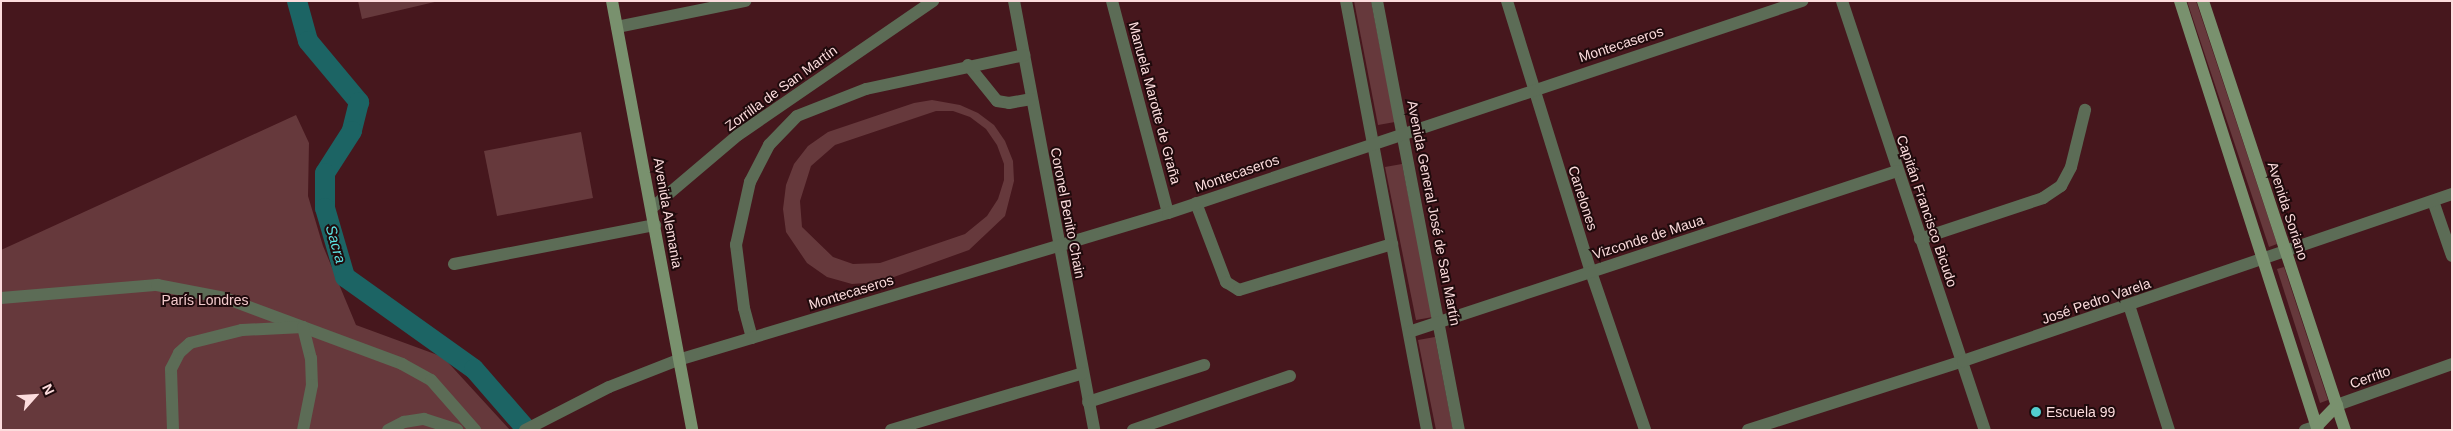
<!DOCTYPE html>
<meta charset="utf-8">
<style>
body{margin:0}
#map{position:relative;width:2453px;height:431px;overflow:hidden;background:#46171d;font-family:Arial,sans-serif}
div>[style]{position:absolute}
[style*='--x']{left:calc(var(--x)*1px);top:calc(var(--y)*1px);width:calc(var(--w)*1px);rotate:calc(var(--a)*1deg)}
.green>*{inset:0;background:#66393c}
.river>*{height:20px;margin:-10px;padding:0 10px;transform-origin:10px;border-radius:10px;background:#1c6464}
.street>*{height:12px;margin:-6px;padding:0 6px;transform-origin:6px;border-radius:6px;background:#5c6c56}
.secondary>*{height:12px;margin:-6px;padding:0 6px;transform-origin:6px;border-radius:6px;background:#79916e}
.dots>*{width:14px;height:14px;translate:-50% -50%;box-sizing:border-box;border:2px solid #1f0a0c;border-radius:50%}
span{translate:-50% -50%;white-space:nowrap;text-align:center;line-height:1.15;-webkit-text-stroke:4px #1f0a0c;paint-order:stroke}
.street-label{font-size:14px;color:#fcdcdd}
.park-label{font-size:14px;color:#f3cacc}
.poi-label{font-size:14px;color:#fcdcdd}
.left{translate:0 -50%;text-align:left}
.water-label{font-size:15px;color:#5de2e3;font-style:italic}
.frame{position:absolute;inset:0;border:2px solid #fcdcdd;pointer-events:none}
.north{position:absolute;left:10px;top:371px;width:50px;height:50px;-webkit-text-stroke:4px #1f0a0c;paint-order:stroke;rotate:64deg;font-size:14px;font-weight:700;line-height:20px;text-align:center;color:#fcdcdd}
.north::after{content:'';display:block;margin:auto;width:18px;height:22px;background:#fcdcdd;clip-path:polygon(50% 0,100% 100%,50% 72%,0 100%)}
</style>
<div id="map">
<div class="green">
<div style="clip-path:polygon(358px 1px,439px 1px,362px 19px)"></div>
<div style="clip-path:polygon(1354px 1px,1371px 1px,1395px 122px,1378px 125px)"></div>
<div style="clip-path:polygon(2187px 1px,2196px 1px,2277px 244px,2269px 247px)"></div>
<div style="clip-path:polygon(evenodd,932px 100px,960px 105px,978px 113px,994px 125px,1005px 141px,1013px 161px,1014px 181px,1005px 216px,969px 250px,880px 282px,852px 284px,827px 277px,807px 263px,786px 232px,783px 209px,786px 185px,794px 164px,808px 146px,828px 132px,914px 103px,932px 100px,936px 111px,953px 111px,970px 117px,986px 129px,997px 145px,1004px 164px,1004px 180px,998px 199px,987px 216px,965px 234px,880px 263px,853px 264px,833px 257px,802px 227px,800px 201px,811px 166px,835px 145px,936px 111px)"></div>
<div style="clip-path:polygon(296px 115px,309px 143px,308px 196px,323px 246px,356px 325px,443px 357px,510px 430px,1px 430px,1px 250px)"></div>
<div style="clip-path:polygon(581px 132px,593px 198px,497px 216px,484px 151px)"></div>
<div style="clip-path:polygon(1402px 164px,1433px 317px,1416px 320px,1385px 167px)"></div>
<div style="clip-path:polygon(2284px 267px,2328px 400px,2320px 403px,2277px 269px)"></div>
<div style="clip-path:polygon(1435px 337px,1453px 430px,1436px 430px,1418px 340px)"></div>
</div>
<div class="river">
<div style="--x:297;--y:1;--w:41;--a:74.6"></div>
<div style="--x:308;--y:41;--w:80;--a:50.1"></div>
<div style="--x:359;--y:102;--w:30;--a:104"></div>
<div style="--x:352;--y:131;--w:50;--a:122.7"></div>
<div style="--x:325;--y:173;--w:35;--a:90"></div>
<div style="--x:325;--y:208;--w:72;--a:73.8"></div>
<div style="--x:345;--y:277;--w:158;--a:35.5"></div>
<div style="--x:474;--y:369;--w:81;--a:49"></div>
</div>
<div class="street">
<div style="--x:1014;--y:1;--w:436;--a:79.4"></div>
<div style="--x:1112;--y:1;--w:219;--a:75.2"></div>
<div style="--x:1346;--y:1;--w:437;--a:79.3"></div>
<div style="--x:1377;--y:1;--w:437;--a:79.2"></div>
<div style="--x:1507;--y:1;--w:284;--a:72.8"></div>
<div style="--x:1591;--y:272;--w:167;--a:71.1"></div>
<div style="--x:1842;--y:1;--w:452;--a:71.6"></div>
<div style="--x:617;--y:27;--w:131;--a:-11.5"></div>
<div style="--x:968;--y:65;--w:46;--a:51.1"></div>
<div style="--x:997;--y:101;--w:12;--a:9"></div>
<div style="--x:1009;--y:103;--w:23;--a:-10"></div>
<div style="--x:2433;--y:201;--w:58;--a:70.9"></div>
<div style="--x:1196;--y:203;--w:85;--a:69.2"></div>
<div style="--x:1226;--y:282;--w:15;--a:32"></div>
<div style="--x:1239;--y:290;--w:160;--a:-16.7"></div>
<div style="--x:653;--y:207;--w:111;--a:-40.3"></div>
<div style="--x:738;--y:135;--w:237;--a:-34.5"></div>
<div style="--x:1920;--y:239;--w:130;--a:-18.4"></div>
<div style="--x:2043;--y:198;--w:22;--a:-34"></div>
<div style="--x:2061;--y:186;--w:21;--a:-62"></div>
<div style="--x:2071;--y:167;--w:59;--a:-76.2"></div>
<div style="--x:454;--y:264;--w:205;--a:-11"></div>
<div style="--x:1;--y:298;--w:157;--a:-4.8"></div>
<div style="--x:157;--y:285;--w:69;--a:10.8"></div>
<div style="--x:225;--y:298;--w:189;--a:20.4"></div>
<div style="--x:402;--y:364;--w:33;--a:29"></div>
<div style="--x:431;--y:380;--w:67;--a:48.7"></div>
<div style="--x:2129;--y:305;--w:131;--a:72.3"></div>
<div style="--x:1409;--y:332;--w:514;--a:-18.26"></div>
<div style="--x:752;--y:338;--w:31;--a:-105"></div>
<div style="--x:744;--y:308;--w:64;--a:-97.2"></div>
<div style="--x:736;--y:245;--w:65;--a:-77.5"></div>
<div style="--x:750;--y:182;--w:42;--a:-62.8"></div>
<div style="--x:769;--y:145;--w:40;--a:-46"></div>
<div style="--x:797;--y:116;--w:74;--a:-21.4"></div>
<div style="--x:866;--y:89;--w:162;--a:-12.1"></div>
<div style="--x:1088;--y:402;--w:122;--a:-17.7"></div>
<div style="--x:2337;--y:405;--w:122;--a:-19.6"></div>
<div style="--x:173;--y:430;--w:61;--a:-91.9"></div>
<div style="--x:171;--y:369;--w:18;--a:-63"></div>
<div style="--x:179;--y:353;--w:15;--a:-42"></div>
<div style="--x:190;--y:343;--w:54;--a:-14"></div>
<div style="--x:242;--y:330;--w:61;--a:-2.8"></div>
<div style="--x:303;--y:327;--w:32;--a:76"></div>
<div style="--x:311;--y:358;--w:27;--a:88"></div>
<div style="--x:312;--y:385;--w:46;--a:101.3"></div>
<div style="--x:388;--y:430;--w:18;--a:-27"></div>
<div style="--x:404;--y:422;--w:20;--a:-9"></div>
<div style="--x:424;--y:419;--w:35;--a:18"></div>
<div style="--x:525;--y:430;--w:94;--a:-27.1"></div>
<div style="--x:609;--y:387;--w:74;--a:-21.4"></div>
<div style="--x:678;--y:360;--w:512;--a:-16.7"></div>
<div style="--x:1168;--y:213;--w:669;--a:-18.49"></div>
<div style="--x:891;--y:430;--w:200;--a:-16.5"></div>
<div style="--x:1133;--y:430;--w:166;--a:-19"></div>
<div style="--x:1748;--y:430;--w:226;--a:-17.8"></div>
<div style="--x:1963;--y:361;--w:517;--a:-18.86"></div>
<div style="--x:2305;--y:430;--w:13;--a:-18"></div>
</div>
<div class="secondary">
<div style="--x:612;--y:1;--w:436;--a:79.4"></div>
<div style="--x:2180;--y:1;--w:451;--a:72.2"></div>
<div style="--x:2203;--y:1;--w:452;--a:71.7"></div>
<div style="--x:2317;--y:426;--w:29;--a:-46"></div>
</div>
<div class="dots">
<div style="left:2036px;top:412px;background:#52cdce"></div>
</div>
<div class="street-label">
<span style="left:1621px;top:44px;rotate:-18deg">Montecaseros</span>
<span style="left:781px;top:88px;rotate:-36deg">Zorrilla de San Martín</span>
<span style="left:1155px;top:103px;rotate:75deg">Manuela Marotte de Graña</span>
<span style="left:1237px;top:173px;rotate:-19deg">Montecaseros</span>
<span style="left:1583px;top:198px;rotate:72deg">Canelones</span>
<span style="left:1927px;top:211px;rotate:71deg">Capitán Francisco Bicudo</span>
<span style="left:2288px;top:211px;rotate:72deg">Avenida Soriano</span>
<span style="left:668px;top:213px;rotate:80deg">Avenida Alemania</span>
<span style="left:1068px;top:213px;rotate:79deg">Coronel Benito Chain</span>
<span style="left:1434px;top:213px;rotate:79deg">Avenida General José de San Martín</span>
<span style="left:1648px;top:237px;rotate:-18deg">Vizconde de Maua</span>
<span style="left:851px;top:292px;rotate:-17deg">Montecaseros</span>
<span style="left:2096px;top:301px;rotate:-19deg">José Pedro Varela</span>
<span style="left:2370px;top:377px;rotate:-20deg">Cerrito</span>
</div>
<div class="park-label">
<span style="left:205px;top:300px">París Londres</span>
</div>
<div class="poi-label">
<span class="left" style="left:2046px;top:412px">Escuela 99</span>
</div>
<div class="water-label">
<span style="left:336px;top:244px;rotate:74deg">Sacra</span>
</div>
<div class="frame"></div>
<div class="north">N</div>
</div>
